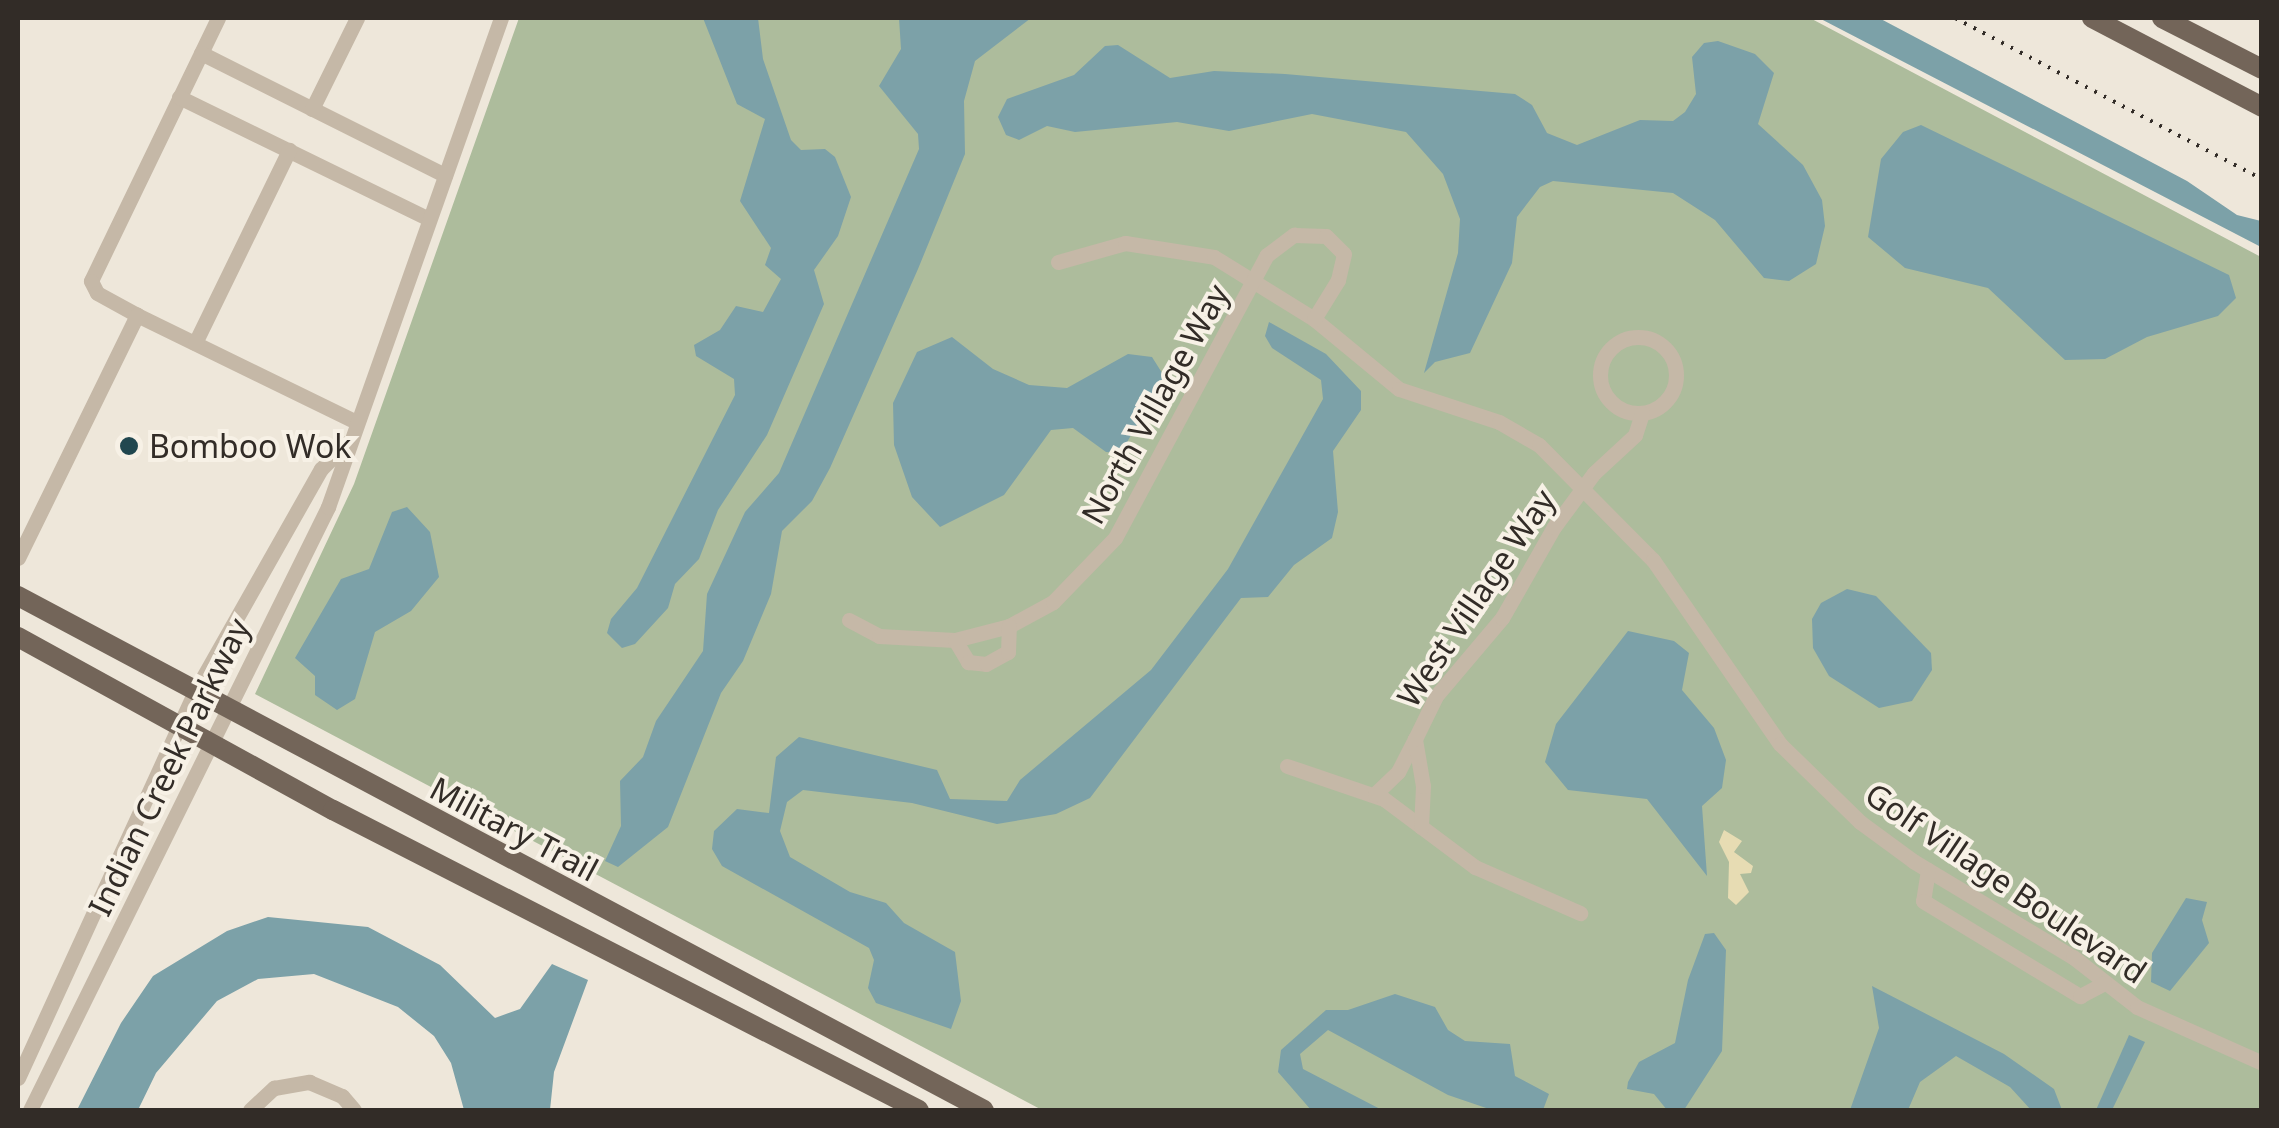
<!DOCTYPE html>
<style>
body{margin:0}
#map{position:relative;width:2279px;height:1128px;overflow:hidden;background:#eee7da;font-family:"Noto Sans",sans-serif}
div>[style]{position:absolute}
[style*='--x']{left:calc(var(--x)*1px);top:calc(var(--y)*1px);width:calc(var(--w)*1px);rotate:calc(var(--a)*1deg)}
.green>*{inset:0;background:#adbc9c}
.sand>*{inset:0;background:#e7dcb3}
.water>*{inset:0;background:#7ca1a8}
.minor>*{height:15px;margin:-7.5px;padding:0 7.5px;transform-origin:7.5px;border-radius:7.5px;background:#c5b8a7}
.minor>.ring{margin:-7.5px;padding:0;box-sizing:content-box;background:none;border:15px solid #c5b8a7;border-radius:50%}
.major>*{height:20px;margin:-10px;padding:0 10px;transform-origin:10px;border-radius:10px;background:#736559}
.rail>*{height:4px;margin-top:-2px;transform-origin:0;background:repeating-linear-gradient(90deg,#322c27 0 2.5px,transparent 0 10.5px)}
.dots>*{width:28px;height:28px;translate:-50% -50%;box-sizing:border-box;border:5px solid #f7f1e6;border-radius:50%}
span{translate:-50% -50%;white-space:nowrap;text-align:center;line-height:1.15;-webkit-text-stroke:8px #f7f1e6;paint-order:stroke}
.street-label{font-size:32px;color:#322c27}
.poi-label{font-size:32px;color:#322c27}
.left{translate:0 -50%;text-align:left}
.frame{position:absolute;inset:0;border:20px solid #322c27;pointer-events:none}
</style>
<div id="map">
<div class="green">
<div style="clip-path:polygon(519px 18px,1810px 18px,2261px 257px,2261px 1110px,1042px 1110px,255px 694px,354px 484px)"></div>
</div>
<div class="sand">
<div style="clip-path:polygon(1724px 830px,1742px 841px,1734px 852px,1753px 866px,1751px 873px,1740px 874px,1749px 892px,1736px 905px,1728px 898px,1729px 862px,1719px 842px)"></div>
</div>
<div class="water">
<div style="clip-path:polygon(703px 18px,758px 18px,763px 59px,791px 140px,801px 150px,825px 149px,835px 157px,851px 197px,838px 236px,814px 270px,824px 304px,767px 435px,718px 510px,699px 559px,675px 584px,668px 608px,635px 644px,622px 648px,607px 633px,611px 619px,637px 588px,735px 395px,734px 379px,696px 356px,694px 345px,720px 330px,736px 306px,763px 312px,781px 279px,765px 265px,771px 248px,740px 201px,765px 119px,737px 104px)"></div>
<div style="clip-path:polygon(899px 18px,1031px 18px,975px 61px,964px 101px,965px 154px,918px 269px,830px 468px,812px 501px,782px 531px,771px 594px,743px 661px,721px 693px,668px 827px,618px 867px,605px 861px,621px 826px,620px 781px,643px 757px,656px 721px,703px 651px,707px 594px,745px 512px,779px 473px,919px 149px,918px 134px,879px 86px,901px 49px)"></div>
<div style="clip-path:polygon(1819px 18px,1879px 18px,2187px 181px,2237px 215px,2261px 221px,2261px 247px)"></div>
<div style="clip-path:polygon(1718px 41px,1755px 54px,1774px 73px,1758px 124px,1803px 165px,1822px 200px,1825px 226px,1816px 264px,1789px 281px,1764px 278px,1715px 220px,1673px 193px,1553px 181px,1540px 187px,1517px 217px,1512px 263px,1470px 353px,1435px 362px,1424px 373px,1458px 253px,1460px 219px,1443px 174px,1406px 132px,1312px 114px,1229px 131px,1177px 122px,1075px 132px,1047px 126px,1019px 140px,1006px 135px,998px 117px,1007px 99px,1074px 75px,1105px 46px,1118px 45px,1170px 78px,1214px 71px,1285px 74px,1515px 94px,1532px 105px,1547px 133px,1577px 145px,1640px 120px,1673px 121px,1685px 112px,1696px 94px,1692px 57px,1704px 43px)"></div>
<div style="clip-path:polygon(1921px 125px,2229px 275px,2236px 298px,2218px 316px,2147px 337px,2105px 359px,2065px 360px,1988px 288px,1905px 268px,1868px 237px,1881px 159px,1903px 132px)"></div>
<div style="clip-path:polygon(1269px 322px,1326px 354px,1361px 391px,1361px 410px,1333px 451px,1338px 512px,1332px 538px,1294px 565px,1268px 597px,1241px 598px,1090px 798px,1056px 814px,997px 824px,912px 803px,803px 790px,787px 802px,780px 831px,790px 857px,850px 892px,886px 903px,904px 923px,955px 952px,961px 1001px,951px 1029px,876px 1003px,868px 988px,874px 960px,869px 948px,722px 866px,712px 849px,714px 831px,737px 809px,769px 813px,776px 757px,799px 737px,937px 770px,950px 799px,1007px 801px,1020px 780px,1151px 670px,1228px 569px,1323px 399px,1321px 380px,1272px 348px,1265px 336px)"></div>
<div style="clip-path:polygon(952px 337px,993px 369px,1029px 385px,1067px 388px,1128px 354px,1152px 357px,1164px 376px,1121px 453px,1106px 452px,1073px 428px,1051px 430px,1004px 495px,940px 527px,912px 497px,894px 445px,893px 403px,917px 352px)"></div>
<div style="clip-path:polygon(407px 507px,430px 532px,439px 577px,411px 611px,375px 632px,355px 699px,337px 710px,315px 695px,315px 676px,295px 658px,341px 579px,369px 569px,392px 512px)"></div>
<div style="clip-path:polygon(1847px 589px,1876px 596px,1931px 653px,1932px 670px,1912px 701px,1879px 708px,1829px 676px,1813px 648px,1812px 619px,1821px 603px)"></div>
<div style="clip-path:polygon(1628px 631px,1674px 641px,1689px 653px,1682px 690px,1714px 728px,1726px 760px,1722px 788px,1702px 806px,1707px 876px,1647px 799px,1568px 790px,1545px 762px,1556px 724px)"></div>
<div style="clip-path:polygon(2186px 898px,2207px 902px,2202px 920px,2209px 943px,2170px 991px,2151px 982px,2152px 953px)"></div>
<div style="clip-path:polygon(268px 917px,368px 927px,440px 965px,495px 1018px,520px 1009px,552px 964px,588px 980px,554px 1072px,550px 1110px,464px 1110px,451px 1063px,434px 1036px,398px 1007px,314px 974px,258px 979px,217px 1001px,156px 1073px,138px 1110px,77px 1110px,121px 1023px,153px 976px,227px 931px)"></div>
<div style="clip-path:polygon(1714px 933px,1726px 950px,1722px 1051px,1684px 1110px,1667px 1110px,1654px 1094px,1627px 1089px,1628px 1082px,1639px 1062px,1675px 1043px,1688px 980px,1705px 934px)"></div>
<div style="clip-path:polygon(1872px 986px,2004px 1054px,2054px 1089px,2062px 1110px,2031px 1110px,2010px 1087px,1956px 1056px,1920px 1082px,1908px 1110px,1850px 1110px,1879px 1028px)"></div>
<div style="clip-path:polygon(1395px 994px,1435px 1007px,1448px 1030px,1465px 1041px,1510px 1044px,1515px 1076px,1549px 1094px,1543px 1110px,1492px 1110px,1448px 1095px,1328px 1030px,1300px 1054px,1303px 1069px,1382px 1110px,1311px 1110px,1278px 1072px,1281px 1050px,1326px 1010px,1348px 1010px)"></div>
<div style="clip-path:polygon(2129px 1035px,2145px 1042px,2112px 1110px,2096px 1110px)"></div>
</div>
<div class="minor">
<div style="--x:218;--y:18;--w:292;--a:115.8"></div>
<div style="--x:91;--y:281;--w:13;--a:63"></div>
<div style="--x:97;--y:293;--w:46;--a:28.8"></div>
<div style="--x:137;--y:315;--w:244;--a:26"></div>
<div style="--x:201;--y:53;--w:273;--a:26.6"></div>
<div style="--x:179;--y:97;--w:278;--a:26"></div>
<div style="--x:312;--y:109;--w:102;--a:-63.7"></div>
<div style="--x:1058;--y:262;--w:70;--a:-15.8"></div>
<div style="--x:1125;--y:243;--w:90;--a:8.9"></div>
<div style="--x:1214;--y:257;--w:118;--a:31.8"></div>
<div style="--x:1314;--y:319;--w:110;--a:39.5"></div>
<div style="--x:1399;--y:389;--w:105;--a:18.3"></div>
<div style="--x:1499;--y:422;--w:46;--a:29.9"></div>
<div style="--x:1539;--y:445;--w:162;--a:45.3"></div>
<div style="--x:1653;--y:560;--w:224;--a:55.4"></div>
<div style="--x:1780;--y:744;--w:112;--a:44.3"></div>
<div style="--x:1860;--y:822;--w:66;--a:36.3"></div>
<div style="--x:1913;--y:861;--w:187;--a:31"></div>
<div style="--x:2073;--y:957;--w:81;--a:38"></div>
<div style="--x:2137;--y:1007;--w:137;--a:24.1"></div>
<div class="ring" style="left:1600px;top:337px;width:61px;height:61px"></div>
<div style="--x:195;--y:343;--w:215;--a:-64"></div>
<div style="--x:18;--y:558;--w:271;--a:-63.9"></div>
<div style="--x:849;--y:620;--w:34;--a:28"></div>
<div style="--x:879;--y:636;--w:76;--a:3"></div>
<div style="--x:955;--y:640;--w:56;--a:-14.5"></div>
<div style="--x:1009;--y:626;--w:50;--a:-28.6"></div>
<div style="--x:1053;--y:602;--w:89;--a:-45.9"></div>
<div style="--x:1115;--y:538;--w:321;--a:-61.8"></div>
<div style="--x:1267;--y:255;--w:34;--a:-37"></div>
<div style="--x:1294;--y:235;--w:32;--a:2"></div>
<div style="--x:1326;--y:236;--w:25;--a:45"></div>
<div style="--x:1344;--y:254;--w:27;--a:103"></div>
<div style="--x:1338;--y:280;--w:46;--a:121.6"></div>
<div style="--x:955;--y:640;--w:26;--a:59"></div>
<div style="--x:968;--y:662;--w:18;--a:6"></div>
<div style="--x:986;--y:664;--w:25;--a:-29"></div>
<div style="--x:1008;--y:652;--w:26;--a:-88"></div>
<div style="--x:1287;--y:766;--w:102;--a:18.8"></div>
<div style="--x:1384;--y:799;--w:114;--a:36.8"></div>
<div style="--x:1475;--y:867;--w:115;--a:23.7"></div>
<div style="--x:1375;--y:794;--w:32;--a:-44"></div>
<div style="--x:1398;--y:772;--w:37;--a:-63"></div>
<div style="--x:1421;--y:827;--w:41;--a:-87.2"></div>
<div style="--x:1423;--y:786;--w:48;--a:-99.7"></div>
<div style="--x:1415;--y:739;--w:48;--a:-64"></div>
<div style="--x:1436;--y:696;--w:102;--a:-49.8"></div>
<div style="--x:1502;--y:618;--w:105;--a:-60.3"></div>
<div style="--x:1554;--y:527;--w:67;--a:-53.5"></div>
<div style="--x:1594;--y:473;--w:56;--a:-42.8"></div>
<div style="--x:1635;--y:435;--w:23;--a:-72"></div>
<div style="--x:1928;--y:870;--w:31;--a:99"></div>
<div style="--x:1923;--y:901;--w:184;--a:31.2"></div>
<div style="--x:2080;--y:996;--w:27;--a:-28"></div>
<div style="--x:18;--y:1078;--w:421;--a:-65.4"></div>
<div style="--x:193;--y:695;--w:260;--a:-60.5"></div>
<div style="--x:321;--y:469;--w:37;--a:-45"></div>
<div style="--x:30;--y:1110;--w:673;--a:-63.7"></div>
<div style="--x:328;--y:507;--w:519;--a:-70.52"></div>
<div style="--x:250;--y:1110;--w:33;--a:-43"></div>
<div style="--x:274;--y:1088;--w:36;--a:-10"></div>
<div style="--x:309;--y:1082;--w:36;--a:23"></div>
<div style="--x:342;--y:1096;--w:18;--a:49"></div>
</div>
<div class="major">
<div style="--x:2092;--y:18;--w:192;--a:27.6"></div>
<div style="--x:2162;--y:18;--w:112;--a:27"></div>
<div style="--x:18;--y:596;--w:1094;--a:28.02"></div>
<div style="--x:18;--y:637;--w:359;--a:28.8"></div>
<div style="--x:333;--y:810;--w:658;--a:27.11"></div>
</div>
<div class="rail">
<div style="--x:1955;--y:18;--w:347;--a:27.7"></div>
</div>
<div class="dots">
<div style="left:129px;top:446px;background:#21474f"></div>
</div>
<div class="street-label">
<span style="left:1155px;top:404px;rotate:-61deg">North Village Way</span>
<span style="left:1476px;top:598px;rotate:-56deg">West Village Way</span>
<span style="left:169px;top:767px;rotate:-64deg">Indian Creek Parkway</span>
<span style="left:514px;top:829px;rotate:28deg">Military Trail</span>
<span style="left:2006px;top:883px;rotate:34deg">Golf Village Boulevard</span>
</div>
<div class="poi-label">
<span class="left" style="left:149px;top:446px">Bomboo Wok</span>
</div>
<div class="frame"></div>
</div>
